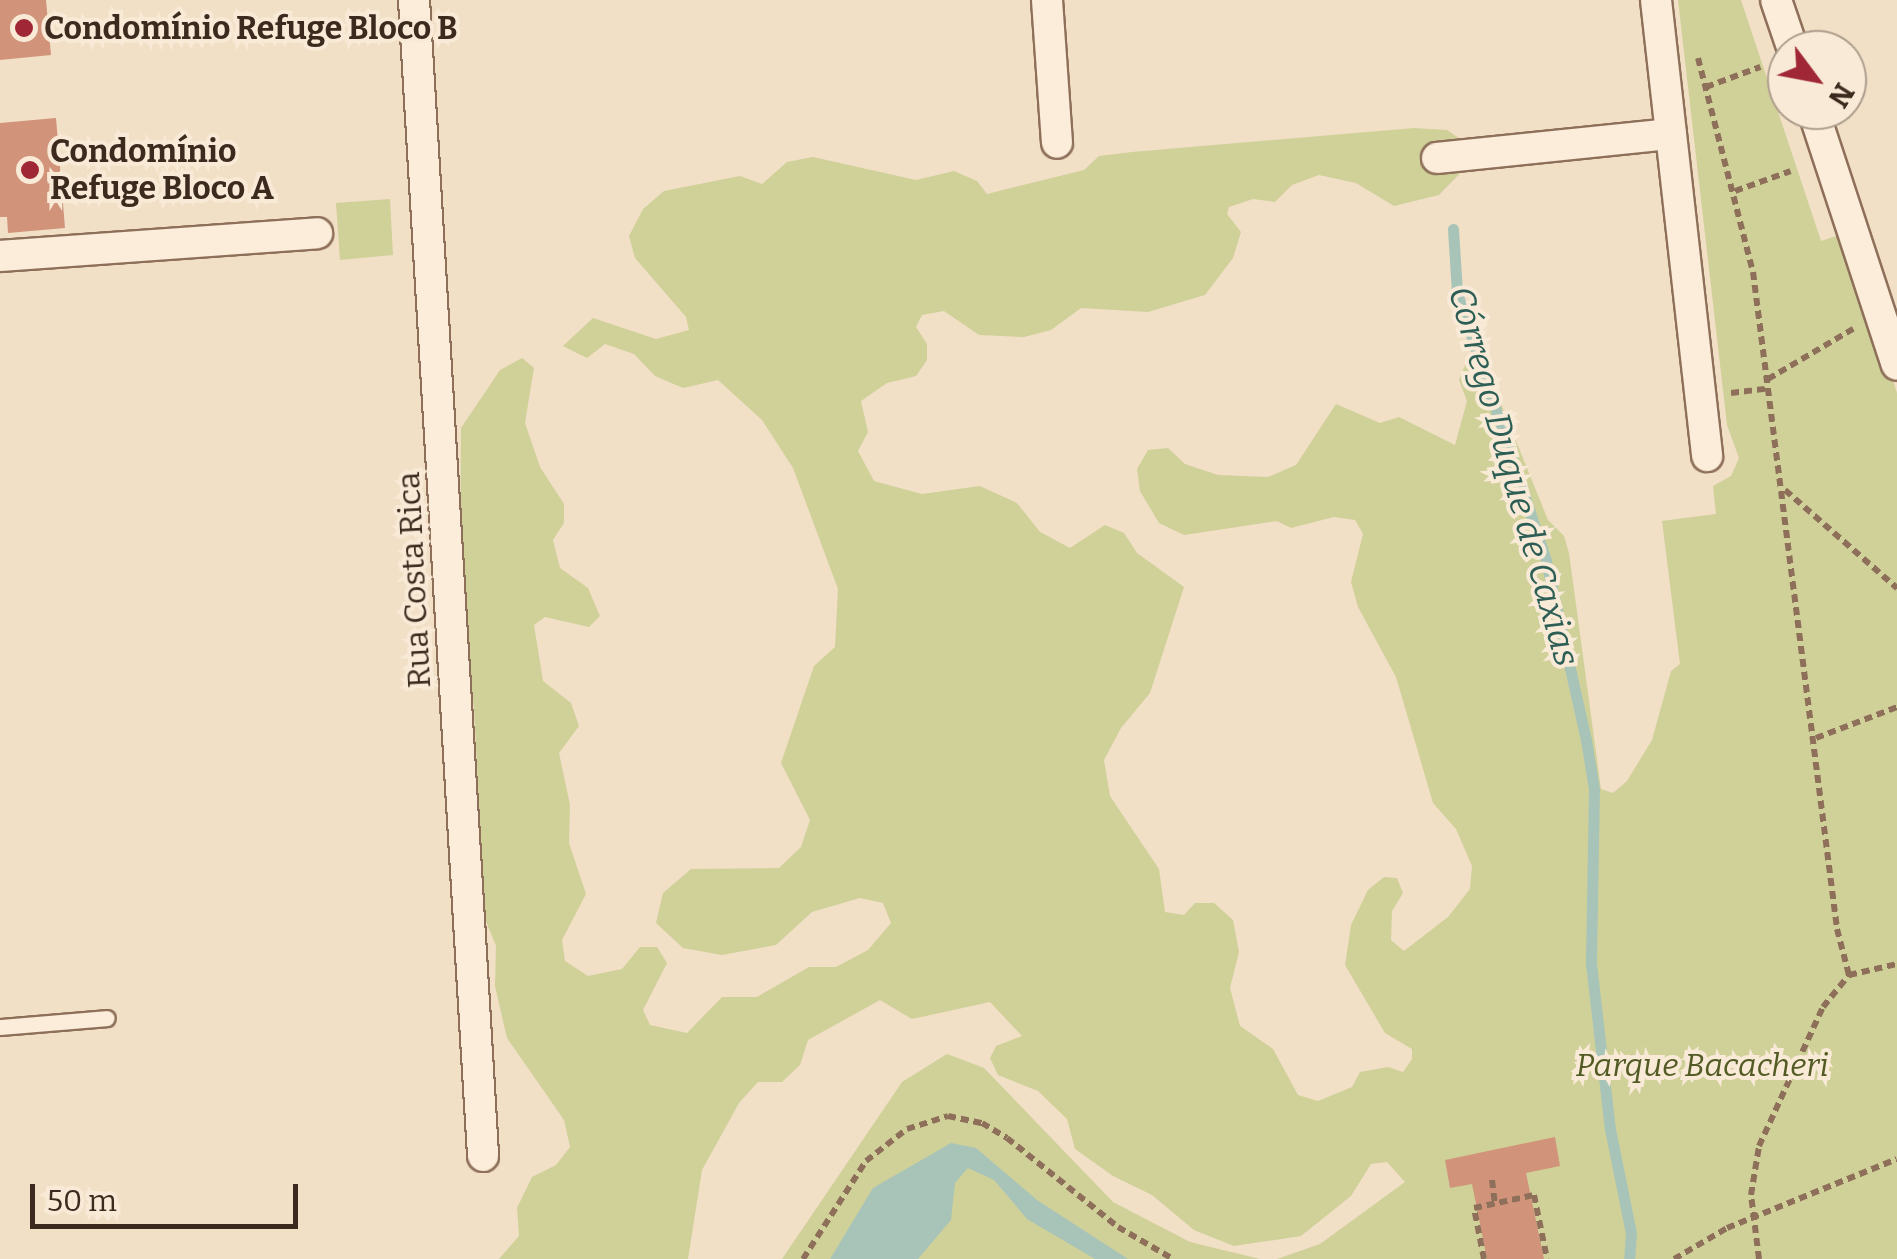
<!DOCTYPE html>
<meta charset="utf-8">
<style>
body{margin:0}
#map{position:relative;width:1897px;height:1259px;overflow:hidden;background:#f1dfc6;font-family:Bitter,serif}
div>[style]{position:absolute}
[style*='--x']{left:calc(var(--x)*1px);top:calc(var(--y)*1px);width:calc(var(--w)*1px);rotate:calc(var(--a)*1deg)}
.green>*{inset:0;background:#d0d099}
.water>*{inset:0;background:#a8c4b9}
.stream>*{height:11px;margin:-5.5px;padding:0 5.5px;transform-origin:5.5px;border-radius:5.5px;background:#a8c4b9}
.building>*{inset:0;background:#d1947a}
.path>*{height:6px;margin-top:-3px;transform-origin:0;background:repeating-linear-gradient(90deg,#8e705a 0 8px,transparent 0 13px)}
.roads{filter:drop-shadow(2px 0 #8e705a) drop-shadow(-2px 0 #8e705a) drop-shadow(0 2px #8e705a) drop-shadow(0 -2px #8e705a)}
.lane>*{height:15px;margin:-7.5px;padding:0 7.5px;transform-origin:7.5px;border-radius:7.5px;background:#fbedda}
.street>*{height:30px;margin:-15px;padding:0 15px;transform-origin:15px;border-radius:15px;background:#fbedda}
.dots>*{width:28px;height:28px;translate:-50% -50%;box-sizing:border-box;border:5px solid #f8ead6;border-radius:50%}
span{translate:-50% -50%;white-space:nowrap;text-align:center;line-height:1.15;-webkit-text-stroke:8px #f8ead6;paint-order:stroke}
.poi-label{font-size:32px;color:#3d2a1f;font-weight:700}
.left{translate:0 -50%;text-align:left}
.street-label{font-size:32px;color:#3d2a1f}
.park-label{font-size:32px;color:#535b24;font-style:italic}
.water-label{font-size:35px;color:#2d5e55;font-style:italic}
.north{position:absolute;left:1767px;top:30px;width:100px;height:100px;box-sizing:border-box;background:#f8ead6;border:2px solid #ad9d8d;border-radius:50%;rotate:122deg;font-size:28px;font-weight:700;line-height:40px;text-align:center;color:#3d2a1f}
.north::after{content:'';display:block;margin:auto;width:35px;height:45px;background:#a02735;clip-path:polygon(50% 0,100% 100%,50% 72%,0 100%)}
.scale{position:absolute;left:30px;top:1184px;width:268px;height:45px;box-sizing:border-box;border:5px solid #3d2a1f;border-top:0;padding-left:12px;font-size:30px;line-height:35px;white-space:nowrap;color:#3d2a1f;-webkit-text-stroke:8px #f8ead6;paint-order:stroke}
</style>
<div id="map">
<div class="green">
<div style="clip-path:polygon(1678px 0,1741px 0,1821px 241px,1846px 233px,1897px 393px,1897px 1259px,1277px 1259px,1320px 1244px,1405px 1182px,1387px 1162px,1371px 1164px,1351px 1196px,1301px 1236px,1234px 1246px,1194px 1230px,1152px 1195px,1113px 1176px,1075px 1149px,1067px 1119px,1038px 1091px,998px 1075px,990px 1058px,996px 1046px,1022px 1036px,990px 1002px,912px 1019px,880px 1000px,808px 1040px,800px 1065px,782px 1082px,758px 1082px,739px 1103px,702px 1170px,688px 1259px,499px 1259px,519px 1236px,517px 1208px,532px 1177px,556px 1165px,570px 1147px,564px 1120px,507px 1038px,495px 986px,496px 946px,485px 919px,474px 709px,460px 588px,461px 428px,500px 370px,522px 358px,534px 368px,525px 423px,540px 467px,564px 504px,564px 523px,553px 540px,560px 568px,588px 588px,600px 616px,589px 627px,545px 617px,534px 625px,543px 681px,571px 703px,579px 726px,559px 753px,570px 805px,569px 843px,586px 894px,562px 940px,565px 961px,588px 976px,622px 969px,640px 947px,657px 947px,667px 963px,643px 1010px,650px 1025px,687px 1033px,722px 997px,757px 997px,809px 967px,836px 967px,868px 950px,891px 923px,883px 903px,860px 898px,812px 912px,776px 945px,722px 955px,683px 948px,656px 923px,663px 893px,691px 869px,779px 868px,801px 847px,810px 820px,781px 763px,814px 666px,835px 647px,838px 589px,793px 468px,762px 420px,718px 380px,683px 388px,655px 376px,634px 354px,605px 344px,587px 358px,563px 346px,593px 318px,656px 339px,689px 330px,686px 317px,635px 258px,629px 236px,643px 209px,664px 191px,740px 176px,762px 184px,787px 162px,813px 157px,916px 180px,954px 171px,977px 181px,987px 194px,1084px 170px,1099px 156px,1132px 152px,1414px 128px,1447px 130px,1467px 144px,1467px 166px,1439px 195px,1394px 206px,1356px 183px,1319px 175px,1292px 185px,1275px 202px,1253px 199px,1229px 207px,1227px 214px,1241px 232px,1233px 258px,1205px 295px,1148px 312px,1081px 308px,1051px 330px,1024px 337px,979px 335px,944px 311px,922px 315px,916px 327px,927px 344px,927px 360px,916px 376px,887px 383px,861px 401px,868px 432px,858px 451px,874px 481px,922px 494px,980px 486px,1017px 503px,1040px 532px,1070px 548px,1105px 525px,1124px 533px,1137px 553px,1184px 587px,1150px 693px,1121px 728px,1104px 760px,1110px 796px,1159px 869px,1165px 912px,1184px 915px,1195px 903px,1214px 903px,1233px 920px,1239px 952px,1230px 988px,1240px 1026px,1273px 1049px,1298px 1095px,1318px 1101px,1352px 1087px,1360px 1072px,1388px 1067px,1403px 1072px,1412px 1059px,1412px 1049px,1385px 1033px,1345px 965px,1351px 925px,1368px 890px,1384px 877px,1397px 878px,1403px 893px,1392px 911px,1391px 940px,1404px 951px,1448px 917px,1470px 889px,1472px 866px,1456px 829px,1433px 803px,1396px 677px,1358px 607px,1351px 582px,1363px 534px,1355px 520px,1334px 517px,1291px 528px,1277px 521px,1184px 535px,1159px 523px,1140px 491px,1137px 469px,1148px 450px,1168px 448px,1185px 464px,1218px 475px,1268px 477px,1296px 465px,1336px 404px,1380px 423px,1399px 417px,1455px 445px,1467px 401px,1459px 380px,1470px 353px,1480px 352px,1548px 520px,1564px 536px,1569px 553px,1601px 789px,1613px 793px,1627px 781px,1652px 740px,1671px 671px,1680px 664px,1662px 521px,1716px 514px,1713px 486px,1731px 476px,1739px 458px,1727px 425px)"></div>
<div style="clip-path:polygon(390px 199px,393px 255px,340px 260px,336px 203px)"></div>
<div style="clip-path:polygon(947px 1054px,984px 1068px,1113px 1202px,1190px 1242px,1260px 1259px,782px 1259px,902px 1082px)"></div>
</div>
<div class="water">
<div style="clip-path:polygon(951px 1143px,976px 1148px,1037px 1200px,1128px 1259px,1095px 1259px,1027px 1219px,994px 1180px,968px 1168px,955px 1183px,951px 1220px,918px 1259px,830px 1259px,873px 1188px)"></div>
</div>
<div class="stream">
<div style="--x:1453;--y:229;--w:64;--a:86.4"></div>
<div style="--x:1457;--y:293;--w:282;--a:71.6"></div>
<div style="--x:1546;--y:561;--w:183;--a:77.4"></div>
<div style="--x:1586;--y:740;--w:50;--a:80.7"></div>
<div style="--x:1594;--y:789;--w:174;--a:91"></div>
<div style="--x:1591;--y:963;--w:167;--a:83.5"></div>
<div style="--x:1610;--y:1129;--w:106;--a:78.6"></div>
<div style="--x:1631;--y:1233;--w:26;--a:94"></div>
</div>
<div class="building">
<div style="clip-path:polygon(0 0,46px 0,51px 55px,0 60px)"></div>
<div style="clip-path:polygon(56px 118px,65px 228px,8px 233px,7px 217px,0 217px,0 123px)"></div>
<div style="clip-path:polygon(1555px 1137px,1560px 1166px,1526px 1173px,1544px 1259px,1487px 1259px,1472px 1184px,1450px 1188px,1445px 1160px)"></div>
</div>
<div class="path">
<div style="--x:1698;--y:58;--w:221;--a:75.6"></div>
<div style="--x:1753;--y:272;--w:662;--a:82.71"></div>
<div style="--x:1837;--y:929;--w:48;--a:75.4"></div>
<div style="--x:1706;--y:87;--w:58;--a:-20.3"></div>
<div style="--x:1735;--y:191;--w:59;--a:-19.7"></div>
<div style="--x:1768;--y:379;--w:99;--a:-30.5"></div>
<div style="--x:1731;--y:393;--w:38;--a:-7"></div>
<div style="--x:1785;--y:490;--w:149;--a:41.2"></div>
<div style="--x:1816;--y:738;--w:87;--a:-20.9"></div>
<div style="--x:1492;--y:1180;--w:23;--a:83"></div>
<div style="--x:803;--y:1259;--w:117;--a:-57.3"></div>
<div style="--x:866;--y:1161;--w:52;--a:-38"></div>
<div style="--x:907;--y:1129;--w:43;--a:-17.6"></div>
<div style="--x:948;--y:1116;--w:35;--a:12"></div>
<div style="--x:982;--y:1123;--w:29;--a:31"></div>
<div style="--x:1007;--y:1138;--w:142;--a:38.7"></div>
<div style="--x:1118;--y:1227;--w:64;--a:30.2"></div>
<div style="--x:1484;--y:1259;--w:52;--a:-101.1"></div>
<div style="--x:1474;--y:1208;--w:61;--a:-12.2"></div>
<div style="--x:1534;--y:1195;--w:65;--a:78.5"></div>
<div style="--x:1674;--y:1259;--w:61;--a:-30.3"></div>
<div style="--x:1727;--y:1228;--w:183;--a:-22.1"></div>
<div style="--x:1759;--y:1259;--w:64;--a:-97.1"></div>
<div style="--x:1751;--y:1195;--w:50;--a:-80.7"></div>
<div style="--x:1759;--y:1146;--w:153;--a:-65.3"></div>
<div style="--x:1823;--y:1007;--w:41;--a:-50.9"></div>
<div style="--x:1849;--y:975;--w:49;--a:-12.9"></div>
</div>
<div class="roads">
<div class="lane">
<div style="--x:0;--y:1027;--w:107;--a:-4.8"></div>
</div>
<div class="street">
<div style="--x:414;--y:0;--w:1158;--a:86.58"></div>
<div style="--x:1047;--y:0;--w:143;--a:86"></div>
<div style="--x:1656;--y:0;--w:459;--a:83.6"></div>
<div style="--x:1776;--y:0;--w:53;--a:71.2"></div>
<div style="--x:1813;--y:110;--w:268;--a:71.8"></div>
<div style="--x:1437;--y:158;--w:235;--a:-5.9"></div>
<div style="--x:0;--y:256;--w:318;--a:-4.1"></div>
</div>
</div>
<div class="dots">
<div style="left:24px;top:28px;background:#a02735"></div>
<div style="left:30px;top:170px;background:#a02735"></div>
</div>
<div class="poi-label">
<span class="left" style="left:44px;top:28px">Condomínio Refuge Bloco B</span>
<span class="left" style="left:50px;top:170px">Condomínio<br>Refuge Bloco A</span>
</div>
<div class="street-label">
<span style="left:414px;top:580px;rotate:-93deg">Rua Costa Rica</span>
</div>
<div class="park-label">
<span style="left:1702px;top:1065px">Parque Bacacheri</span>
</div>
<div class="water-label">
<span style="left:1514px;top:476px;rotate:74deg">Córrego Duque de Caxias</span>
</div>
<div class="north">N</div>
<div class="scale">50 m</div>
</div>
